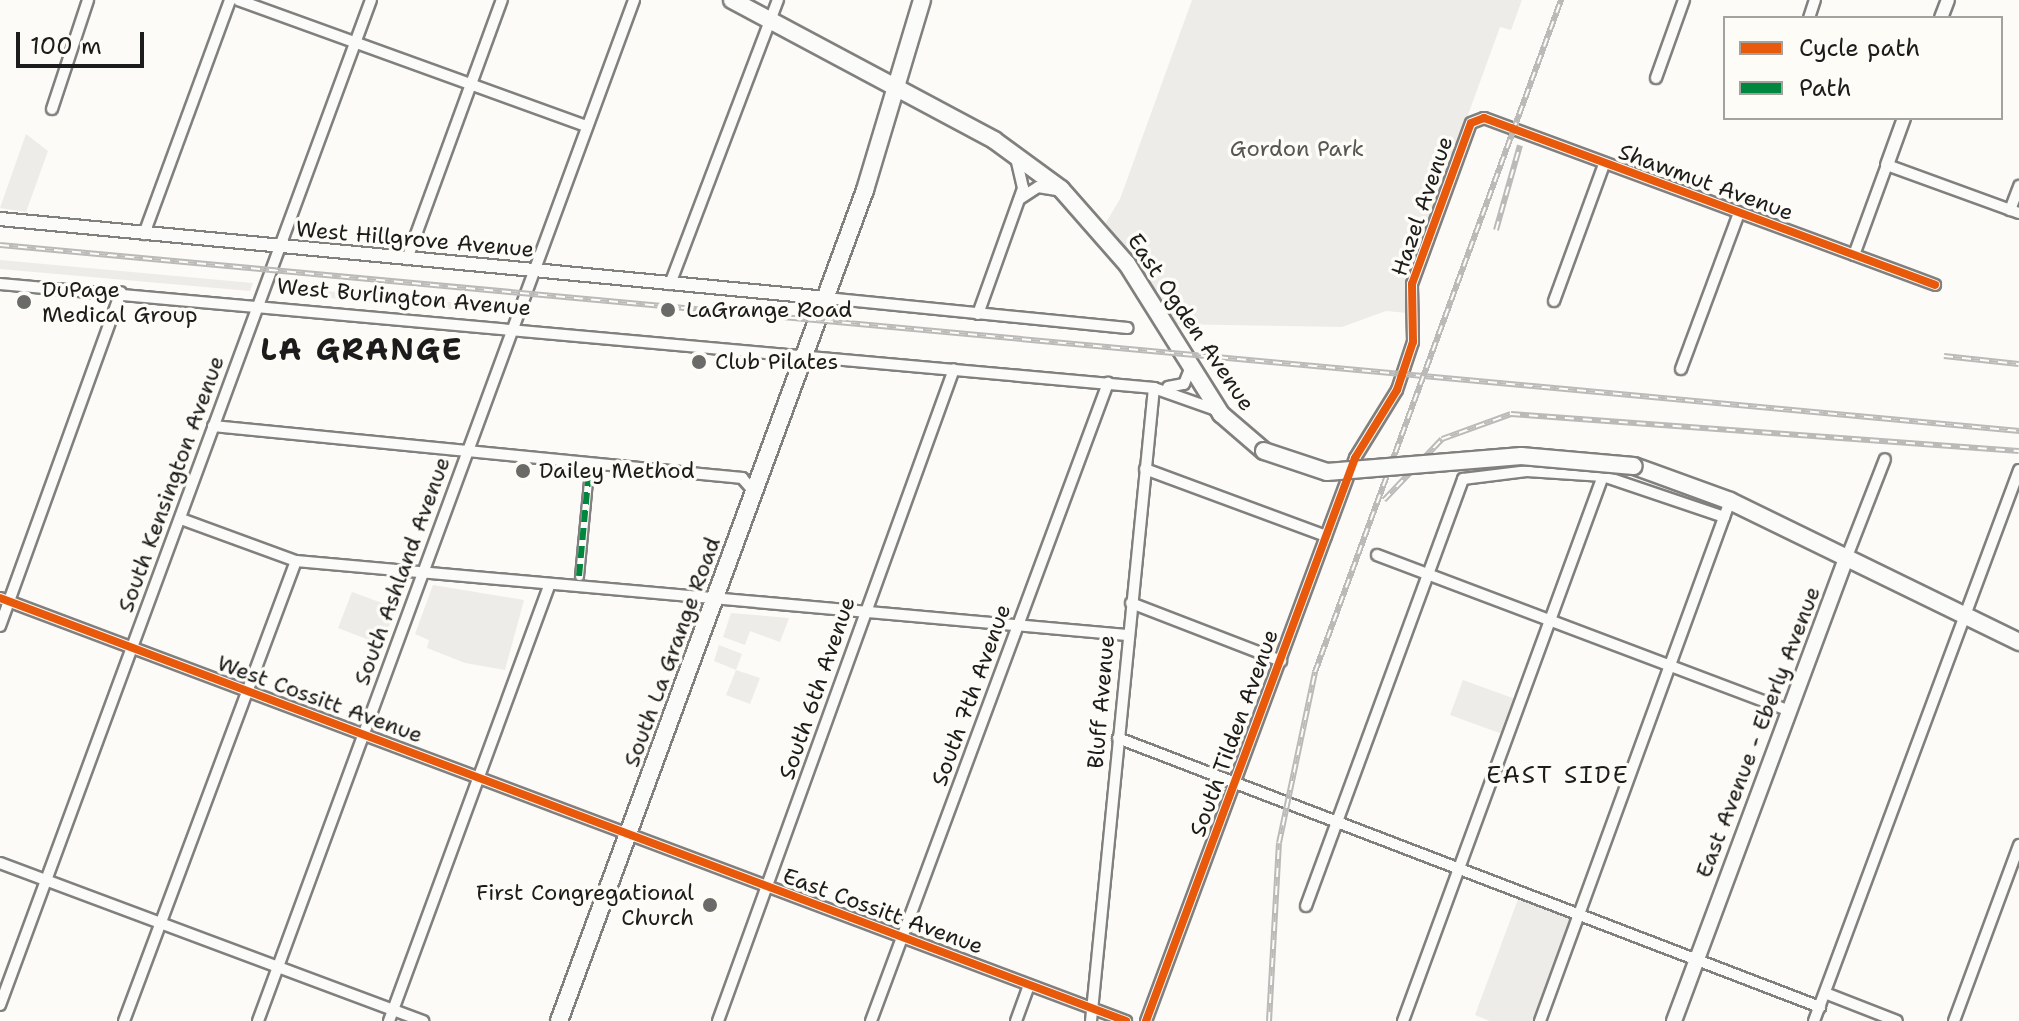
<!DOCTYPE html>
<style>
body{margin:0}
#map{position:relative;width:2019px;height:1021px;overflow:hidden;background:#fcfbf8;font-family:"Shantell Sans",sans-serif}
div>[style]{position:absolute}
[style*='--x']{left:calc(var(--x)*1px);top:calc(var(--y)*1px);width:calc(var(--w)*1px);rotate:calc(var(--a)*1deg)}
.green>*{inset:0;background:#edece8}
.roads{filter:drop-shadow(2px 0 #81807f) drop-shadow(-2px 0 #81807f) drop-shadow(0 2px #81807f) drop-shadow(0 -2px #81807f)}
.pedestrian>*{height:7px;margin:-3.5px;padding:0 3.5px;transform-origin:3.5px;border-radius:3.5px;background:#fbfbf9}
.minor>*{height:10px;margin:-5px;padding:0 5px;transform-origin:5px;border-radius:5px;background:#fbfbf9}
.tertiary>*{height:12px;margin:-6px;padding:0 6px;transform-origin:6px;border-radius:6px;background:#fbfbf9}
.secondary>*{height:14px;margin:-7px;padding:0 7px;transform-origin:7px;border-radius:7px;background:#fbfbf9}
.primary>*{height:16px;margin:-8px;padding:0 8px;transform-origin:8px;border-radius:8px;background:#fbfbf9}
.rail>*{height:6px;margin-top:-3px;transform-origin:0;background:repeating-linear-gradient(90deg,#fdfcf7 0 9px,#bbbab8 0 18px);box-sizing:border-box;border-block:2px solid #bbbab8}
.bridges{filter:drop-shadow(2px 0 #81807f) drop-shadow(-2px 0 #81807f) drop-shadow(0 2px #81807f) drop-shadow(0 -2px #81807f)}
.primary-bridge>*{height:16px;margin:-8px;padding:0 8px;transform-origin:8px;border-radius:8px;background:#fbfbf9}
.quiet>*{height:6px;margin-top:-3px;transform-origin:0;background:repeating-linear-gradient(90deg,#00873e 0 12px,transparent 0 18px)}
.cycleway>*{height:8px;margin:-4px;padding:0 4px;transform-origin:4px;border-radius:4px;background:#e8590c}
.dots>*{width:22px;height:22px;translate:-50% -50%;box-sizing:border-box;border:4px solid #fdfcf7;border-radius:50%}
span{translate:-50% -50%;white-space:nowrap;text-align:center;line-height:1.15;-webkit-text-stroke:7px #fdfcf7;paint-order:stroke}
.park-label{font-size:22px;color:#575655}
.street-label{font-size:22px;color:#1c1c1c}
.poi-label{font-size:22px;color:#1c1c1c}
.left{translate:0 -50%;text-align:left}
.right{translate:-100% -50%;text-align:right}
.neighbourhood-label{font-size:24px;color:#1c1c1c;letter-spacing:2px}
.district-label{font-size:30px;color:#1c1c1c;font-weight:700;letter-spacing:2px}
.legend{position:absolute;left:1723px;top:16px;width:280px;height:104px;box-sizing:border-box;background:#fdfcf7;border:2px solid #a3a29f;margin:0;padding:10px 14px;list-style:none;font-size:24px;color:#1c1c1c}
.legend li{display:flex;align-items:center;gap:16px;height:40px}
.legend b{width:40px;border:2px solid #a3a29f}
.scale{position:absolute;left:16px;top:32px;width:128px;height:36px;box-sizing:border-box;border:4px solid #1c1c1c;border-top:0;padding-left:10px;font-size:24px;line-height:28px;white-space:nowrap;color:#1c1c1c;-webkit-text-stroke:6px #fdfcf7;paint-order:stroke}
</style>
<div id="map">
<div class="green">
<div style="clip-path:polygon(1192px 0,1522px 0,1511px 30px,1500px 27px,1413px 266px,1407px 313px,1386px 311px,1342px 327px,1166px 324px,1102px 229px,1120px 199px)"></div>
<div style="clip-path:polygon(26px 134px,48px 151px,26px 212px,0 208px)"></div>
<div style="clip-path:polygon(0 260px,253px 283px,250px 291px,0 269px)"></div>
<div style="clip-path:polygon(279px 287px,509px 307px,506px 314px,277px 293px)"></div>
<div style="clip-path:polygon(433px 585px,524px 600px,505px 670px,465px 663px,427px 648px,429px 640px,415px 634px)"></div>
<div style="clip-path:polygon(352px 592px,396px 608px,382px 645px,338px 628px)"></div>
<div style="clip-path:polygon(731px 613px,789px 618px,780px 642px,750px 631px,745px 645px,723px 637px)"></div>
<div style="clip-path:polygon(719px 645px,742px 654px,736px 670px,760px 678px,750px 704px,726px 695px,736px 670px,714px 661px)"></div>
<div style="clip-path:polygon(1463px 680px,1518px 700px,1505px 735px,1450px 715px)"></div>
<div style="clip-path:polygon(1521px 891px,1578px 912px,1538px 1021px,1490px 1021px,1475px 1015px)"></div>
</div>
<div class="roads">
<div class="pedestrian">
<div style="--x:579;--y:576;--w:105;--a:-84.6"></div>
</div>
<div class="minor">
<div style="--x:238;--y:0;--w:371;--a:19.9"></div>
<div style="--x:1809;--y:18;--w:19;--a:-72"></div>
<div style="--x:1656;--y:78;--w:83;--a:-70.3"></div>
<div style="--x:52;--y:109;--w:115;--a:-71.7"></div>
<div style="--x:1021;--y:198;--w:20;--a:-33"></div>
<div style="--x:1038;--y:187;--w:19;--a:9"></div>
<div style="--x:2010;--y:210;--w:26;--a:-69"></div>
<div style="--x:144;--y:234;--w:249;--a:-69.8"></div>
<div style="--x:1854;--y:255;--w:96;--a:-69.9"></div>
<div style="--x:1887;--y:165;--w:140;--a:20"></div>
<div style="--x:407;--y:259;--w:276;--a:-69.9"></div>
<div style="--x:0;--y:284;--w:1159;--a:5.15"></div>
<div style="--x:1154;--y:388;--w:66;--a:19.5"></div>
<div style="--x:670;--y:284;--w:304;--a:-69.2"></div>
<div style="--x:826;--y:298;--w:303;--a:5.7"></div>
<div style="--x:1554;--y:301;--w:146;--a:-69.9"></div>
<div style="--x:978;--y:314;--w:134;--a:-70.3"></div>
<div style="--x:1023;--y:188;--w:31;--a:-103"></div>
<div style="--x:1681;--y:369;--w:166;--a:-69.6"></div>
<div style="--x:1168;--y:387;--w:16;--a:-11"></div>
<div style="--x:1184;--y:384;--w:18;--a:-68"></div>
<div style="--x:213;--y:426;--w:532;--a:5.61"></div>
<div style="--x:742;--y:478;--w:18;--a:49"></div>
<div style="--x:1145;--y:469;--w:193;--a:20.3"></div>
<div style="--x:181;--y:519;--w:122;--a:20.1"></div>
<div style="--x:296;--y:561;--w:834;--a:5.09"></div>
<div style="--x:1377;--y:555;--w:441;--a:20.7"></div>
<div style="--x:1846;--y:559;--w:107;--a:-68.7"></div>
<div style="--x:0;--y:598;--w:1203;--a:20.59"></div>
<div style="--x:1131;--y:603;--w:161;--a:21.1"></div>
<div style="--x:0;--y:626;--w:355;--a:-70.1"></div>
<div style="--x:1118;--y:738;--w:752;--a:20.97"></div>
<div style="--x:0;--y:863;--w:452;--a:20.5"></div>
<div style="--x:1306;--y:906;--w:455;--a:-69.8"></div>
<div style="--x:1463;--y:479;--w:64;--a:-7.1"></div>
<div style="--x:1527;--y:471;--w:76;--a:3.8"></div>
<div style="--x:1603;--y:476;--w:128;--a:18.7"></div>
<div style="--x:1825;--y:993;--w:77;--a:21.3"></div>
<div style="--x:0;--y:1005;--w:1071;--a:-69.74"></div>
<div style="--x:124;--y:1021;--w:491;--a:-69.5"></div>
<div style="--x:258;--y:1021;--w:1088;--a:-69.78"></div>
<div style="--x:389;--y:1021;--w:463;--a:-69.8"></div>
<div style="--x:718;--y:1021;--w:693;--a:-70.1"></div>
<div style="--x:871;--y:1021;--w:681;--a:-69.62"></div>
<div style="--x:1016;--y:1021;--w:38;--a:-70"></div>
<div style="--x:1091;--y:1021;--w:636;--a:-84.32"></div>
<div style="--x:1146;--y:1021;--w:601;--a:-69.63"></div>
<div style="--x:1355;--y:458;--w:80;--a:-58.3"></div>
<div style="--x:1397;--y:390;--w:51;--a:-71.6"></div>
<div style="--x:1413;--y:342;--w:58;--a:-91"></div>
<div style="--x:1412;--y:284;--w:171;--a:-69.9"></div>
<div style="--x:1471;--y:123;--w:14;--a:-21"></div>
<div style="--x:1484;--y:118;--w:481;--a:20.3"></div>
<div style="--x:1403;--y:1021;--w:581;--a:-69.85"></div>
<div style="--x:1540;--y:1021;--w:554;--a:-69.93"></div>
<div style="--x:1814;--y:1021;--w:588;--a:-69.59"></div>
<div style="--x:1954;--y:1021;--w:188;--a:-69.7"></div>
</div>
<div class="tertiary">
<div style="--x:1941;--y:18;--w:19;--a:-69"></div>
<div style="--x:1887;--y:165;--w:50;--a:-70.1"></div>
<div style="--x:0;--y:219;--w:830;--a:5.46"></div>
</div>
<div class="secondary">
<div style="--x:1674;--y:1021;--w:493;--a:-69.6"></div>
</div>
<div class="primary">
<div style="--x:732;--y:0;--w:297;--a:28.1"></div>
<div style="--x:994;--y:140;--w:83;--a:36.2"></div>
<div style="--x:1061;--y:189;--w:100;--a:48.7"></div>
<div style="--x:1127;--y:264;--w:177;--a:57.9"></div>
<div style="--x:1221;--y:414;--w:57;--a:40.7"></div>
<div style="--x:1634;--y:466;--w:102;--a:20"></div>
<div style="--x:1730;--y:501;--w:322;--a:26"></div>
<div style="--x:559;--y:1021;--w:886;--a:-69.78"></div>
<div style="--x:865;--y:190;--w:198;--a:-73.3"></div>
</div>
</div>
<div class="rail">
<div style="--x:1496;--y:230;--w:88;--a:-74.2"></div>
<div style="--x:0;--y:245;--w:2028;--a:5.26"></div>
<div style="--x:1944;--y:356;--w:75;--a:6.1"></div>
<div style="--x:1384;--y:500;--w:84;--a:-46.4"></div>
<div style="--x:1442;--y:439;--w:73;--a:-19.9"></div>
<div style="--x:1511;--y:414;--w:509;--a:4.17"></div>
<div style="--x:1269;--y:1021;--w:178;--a:-86.8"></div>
<div style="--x:1279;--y:843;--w:175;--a:-78.1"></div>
<div style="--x:1315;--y:672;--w:716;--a:-69.89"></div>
</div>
<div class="bridges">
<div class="primary-bridge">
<div style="--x:1264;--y:451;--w:66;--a:18.4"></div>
<div style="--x:1327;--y:472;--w:195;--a:-4.7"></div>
<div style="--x:1521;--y:456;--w:113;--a:5.1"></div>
</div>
</div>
<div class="quiet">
<div style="--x:579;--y:576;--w:105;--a:-84.6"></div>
</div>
<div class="cycleway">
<div style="--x:0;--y:598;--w:1203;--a:20.59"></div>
<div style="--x:1146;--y:1021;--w:601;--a:-69.63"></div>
<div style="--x:1355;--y:458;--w:80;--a:-58.3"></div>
<div style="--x:1397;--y:390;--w:51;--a:-71.6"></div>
<div style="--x:1413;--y:342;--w:58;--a:-91"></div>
<div style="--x:1412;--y:284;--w:171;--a:-69.9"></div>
<div style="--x:1471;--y:123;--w:14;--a:-21"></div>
<div style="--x:1484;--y:118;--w:481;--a:20.3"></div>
</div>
<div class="dots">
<div style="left:24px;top:302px;background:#6a6a69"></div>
<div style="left:668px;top:310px;background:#6a6a69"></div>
<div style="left:699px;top:362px;background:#6a6a69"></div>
<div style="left:523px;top:471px;background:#6a6a69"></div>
<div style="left:710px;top:905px;background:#6a6a69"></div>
</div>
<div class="park-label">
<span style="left:1297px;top:149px">Gordon Park</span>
</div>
<div class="street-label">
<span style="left:1706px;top:182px;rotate:20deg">Shawmut Avenue</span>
<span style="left:1422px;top:206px;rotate:-71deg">Hazel Avenue</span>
<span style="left:415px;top:239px;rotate:5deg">West Hillgrove Avenue</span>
<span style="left:404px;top:297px;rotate:5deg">West Burlington Avenue</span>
<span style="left:1191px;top:322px;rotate:56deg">East Ogden Avenue</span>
<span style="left:171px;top:484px;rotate:-70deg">South Kensington Avenue</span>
<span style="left:402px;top:571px;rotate:-70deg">South Ashland Avenue</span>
<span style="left:672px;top:652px;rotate:-70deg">South La Grange Road</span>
<span style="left:817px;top:688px;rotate:-71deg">South 6th Avenue</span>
<span style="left:971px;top:695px;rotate:-70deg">South 7th Avenue</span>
<span style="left:320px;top:699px;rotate:20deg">West Cossitt Avenue</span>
<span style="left:1101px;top:702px;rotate:-85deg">Bluff Avenue</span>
<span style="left:1758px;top:732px;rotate:-69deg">East Avenue - Eberly Avenue</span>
<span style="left:1234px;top:733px;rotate:-70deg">South Tilden Avenue</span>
<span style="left:883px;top:911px;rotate:20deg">East Cossitt Avenue</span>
</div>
<div class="poi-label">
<span class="left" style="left:42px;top:302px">DuPage<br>Medical Group</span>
<span class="left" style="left:686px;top:310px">LaGrange Road</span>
<span class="left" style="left:715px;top:362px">Club Pilates</span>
<span class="left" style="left:539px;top:471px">Dailey Method</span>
<span class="right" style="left:694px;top:905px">First Congregational<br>Church</span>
</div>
<div class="neighbourhood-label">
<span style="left:1558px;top:776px">EAST SIDE</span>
</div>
<div class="district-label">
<span style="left:362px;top:350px">LA GRANGE</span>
</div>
<ul class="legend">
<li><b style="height:10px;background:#e8590c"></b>Cycle path</li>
<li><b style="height:10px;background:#00873e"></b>Path</li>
</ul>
<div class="scale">100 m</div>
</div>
